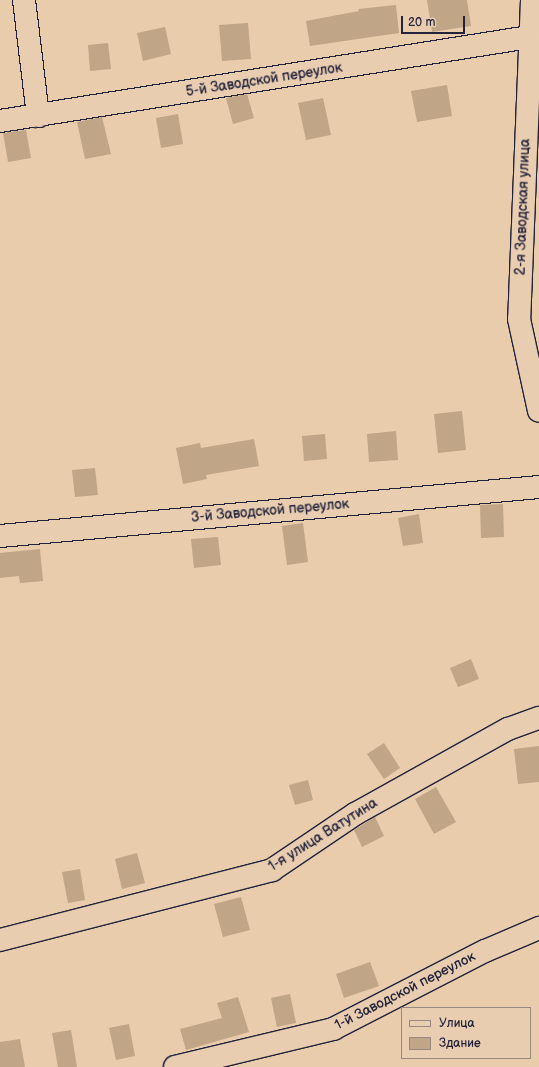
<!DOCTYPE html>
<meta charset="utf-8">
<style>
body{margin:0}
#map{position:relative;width:539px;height:1067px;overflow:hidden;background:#e9ccab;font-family:"Balsamiq Sans",sans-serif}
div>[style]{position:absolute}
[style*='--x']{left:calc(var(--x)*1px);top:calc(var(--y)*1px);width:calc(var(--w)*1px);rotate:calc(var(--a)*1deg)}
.building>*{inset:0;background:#c0a586}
.roads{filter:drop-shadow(1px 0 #22223b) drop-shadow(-1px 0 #22223b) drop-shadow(0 1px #22223b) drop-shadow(0 -1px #22223b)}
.minor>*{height:22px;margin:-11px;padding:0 11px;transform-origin:11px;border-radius:11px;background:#e9cdb0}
span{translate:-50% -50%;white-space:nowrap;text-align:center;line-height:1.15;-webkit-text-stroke:3px #e9cdb0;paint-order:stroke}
.street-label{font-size:14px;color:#22223b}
.legend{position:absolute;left:401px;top:1007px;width:130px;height:52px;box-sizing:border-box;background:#e9cdb0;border:1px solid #998981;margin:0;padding:5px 7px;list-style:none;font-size:12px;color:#22223b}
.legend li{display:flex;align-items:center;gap:8px;height:20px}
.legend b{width:20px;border:1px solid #998981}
.scale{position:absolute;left:401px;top:16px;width:64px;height:18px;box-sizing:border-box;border:2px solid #22223b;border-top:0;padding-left:5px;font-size:12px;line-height:14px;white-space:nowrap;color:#22223b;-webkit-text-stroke:3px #e9cdb0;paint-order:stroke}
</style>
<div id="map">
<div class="building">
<div style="clip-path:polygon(427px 0,467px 0,471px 26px,432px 32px)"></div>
<div style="clip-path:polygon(396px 5px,399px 33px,310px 46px,306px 21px,359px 11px,358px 9px)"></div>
<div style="clip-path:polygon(248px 23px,251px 59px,222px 61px,219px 25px)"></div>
<div style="clip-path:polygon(165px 27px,171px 54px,143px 61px,137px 33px)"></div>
<div style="clip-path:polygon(108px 43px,111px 69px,90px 71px,88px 45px)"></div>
<div style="clip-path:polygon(447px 85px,452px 116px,417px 122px,411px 91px)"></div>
<div style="clip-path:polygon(247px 94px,254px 118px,233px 124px,226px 98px)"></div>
<div style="clip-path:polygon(323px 98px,331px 135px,306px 140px,298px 103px)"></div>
<div style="clip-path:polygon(178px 114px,183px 144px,161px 148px,156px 118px)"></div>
<div style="clip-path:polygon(102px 117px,111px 154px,85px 159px,77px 122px)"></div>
<div style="clip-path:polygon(26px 130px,31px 158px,8px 162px,3px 133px)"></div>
<div style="clip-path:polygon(462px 411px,466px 450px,438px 453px,434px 414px)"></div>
<div style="clip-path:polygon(396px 431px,398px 460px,369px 462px,367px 434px)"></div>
<div style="clip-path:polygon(325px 434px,327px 459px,304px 461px,302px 436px)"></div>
<div style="clip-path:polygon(254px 439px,259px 466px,206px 475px,207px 479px,183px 484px,176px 448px,200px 443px,201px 448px)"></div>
<div style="clip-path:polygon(95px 468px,98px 495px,75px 497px,72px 470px)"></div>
<div style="clip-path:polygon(503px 504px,504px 537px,481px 538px,480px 505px)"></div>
<div style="clip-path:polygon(419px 514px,423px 543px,403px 546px,398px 518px)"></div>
<div style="clip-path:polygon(303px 523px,308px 562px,287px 565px,282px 526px)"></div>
<div style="clip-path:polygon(218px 537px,221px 565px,194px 568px,191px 539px)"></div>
<div style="clip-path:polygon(40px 549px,43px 581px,20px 583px,19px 576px,0 578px,0 553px)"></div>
<div style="clip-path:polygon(471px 659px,479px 679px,458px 687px,450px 668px)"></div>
<div style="clip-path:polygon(384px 743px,400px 768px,384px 779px,367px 754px)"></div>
<div style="clip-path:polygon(539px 746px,539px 782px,518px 784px,514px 749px)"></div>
<div style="clip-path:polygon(308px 780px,313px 800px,295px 805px,289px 785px)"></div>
<div style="clip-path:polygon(436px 787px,456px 822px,434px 834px,415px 799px)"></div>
<div style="clip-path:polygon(375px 817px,384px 836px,362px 847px,354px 830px)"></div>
<div style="clip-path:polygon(137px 853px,145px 883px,122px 889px,115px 859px)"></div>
<div style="clip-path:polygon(80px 869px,85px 900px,68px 903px,62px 872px)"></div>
<div style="clip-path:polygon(241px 897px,250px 930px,223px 937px,214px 904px)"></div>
<div style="clip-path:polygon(370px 962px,379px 986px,344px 998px,336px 974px)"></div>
<div style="clip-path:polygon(290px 994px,296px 1023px,277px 1027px,271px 998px)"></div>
<div style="clip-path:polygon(238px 997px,249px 1032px,186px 1050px,180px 1029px,222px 1018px,217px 1003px)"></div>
<div style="clip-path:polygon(129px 1024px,135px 1056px,116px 1060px,109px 1028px)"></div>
<div style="clip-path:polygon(71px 1030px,77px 1067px,58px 1067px,52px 1033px)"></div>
<div style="clip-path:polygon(20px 1039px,25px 1067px,0 1067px,0 1042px)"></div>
</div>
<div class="roads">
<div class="minor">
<div style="--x:24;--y:0;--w:117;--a:83.1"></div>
<div style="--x:532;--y:0;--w:319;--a:92.3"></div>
<div style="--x:519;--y:319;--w:94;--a:77.7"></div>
<div style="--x:0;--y:121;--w:536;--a:-9.02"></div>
<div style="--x:0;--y:536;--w:541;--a:-5.19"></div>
<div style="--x:0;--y:940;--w:281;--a:-14.4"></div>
<div style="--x:272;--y:870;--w:100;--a:-34"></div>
<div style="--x:355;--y:814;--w:175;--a:-29.1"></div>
<div style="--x:508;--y:729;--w:33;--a:-20"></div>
<div style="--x:175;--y:1067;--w:163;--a:-13.5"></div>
<div style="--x:333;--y:1029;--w:171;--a:-27.2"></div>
<div style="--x:485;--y:951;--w:59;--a:-23.1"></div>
</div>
</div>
<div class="street-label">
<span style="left:264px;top:80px;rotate:-9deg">5-й Заводской переулок</span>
<span style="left:523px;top:207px;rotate:-88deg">2-я Заводская улица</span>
<span style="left:270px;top:511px;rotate:-5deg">3-й Заводской переулок</span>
<span style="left:323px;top:835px;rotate:-32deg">1-я улица Ватутина</span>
<span style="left:405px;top:991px;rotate:-27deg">1-й Заводской переулок</span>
</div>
<ul class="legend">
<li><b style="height:5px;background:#e9cdb0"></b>Улица</li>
<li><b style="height:11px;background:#c0a586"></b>Здание</li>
</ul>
<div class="scale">20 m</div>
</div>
